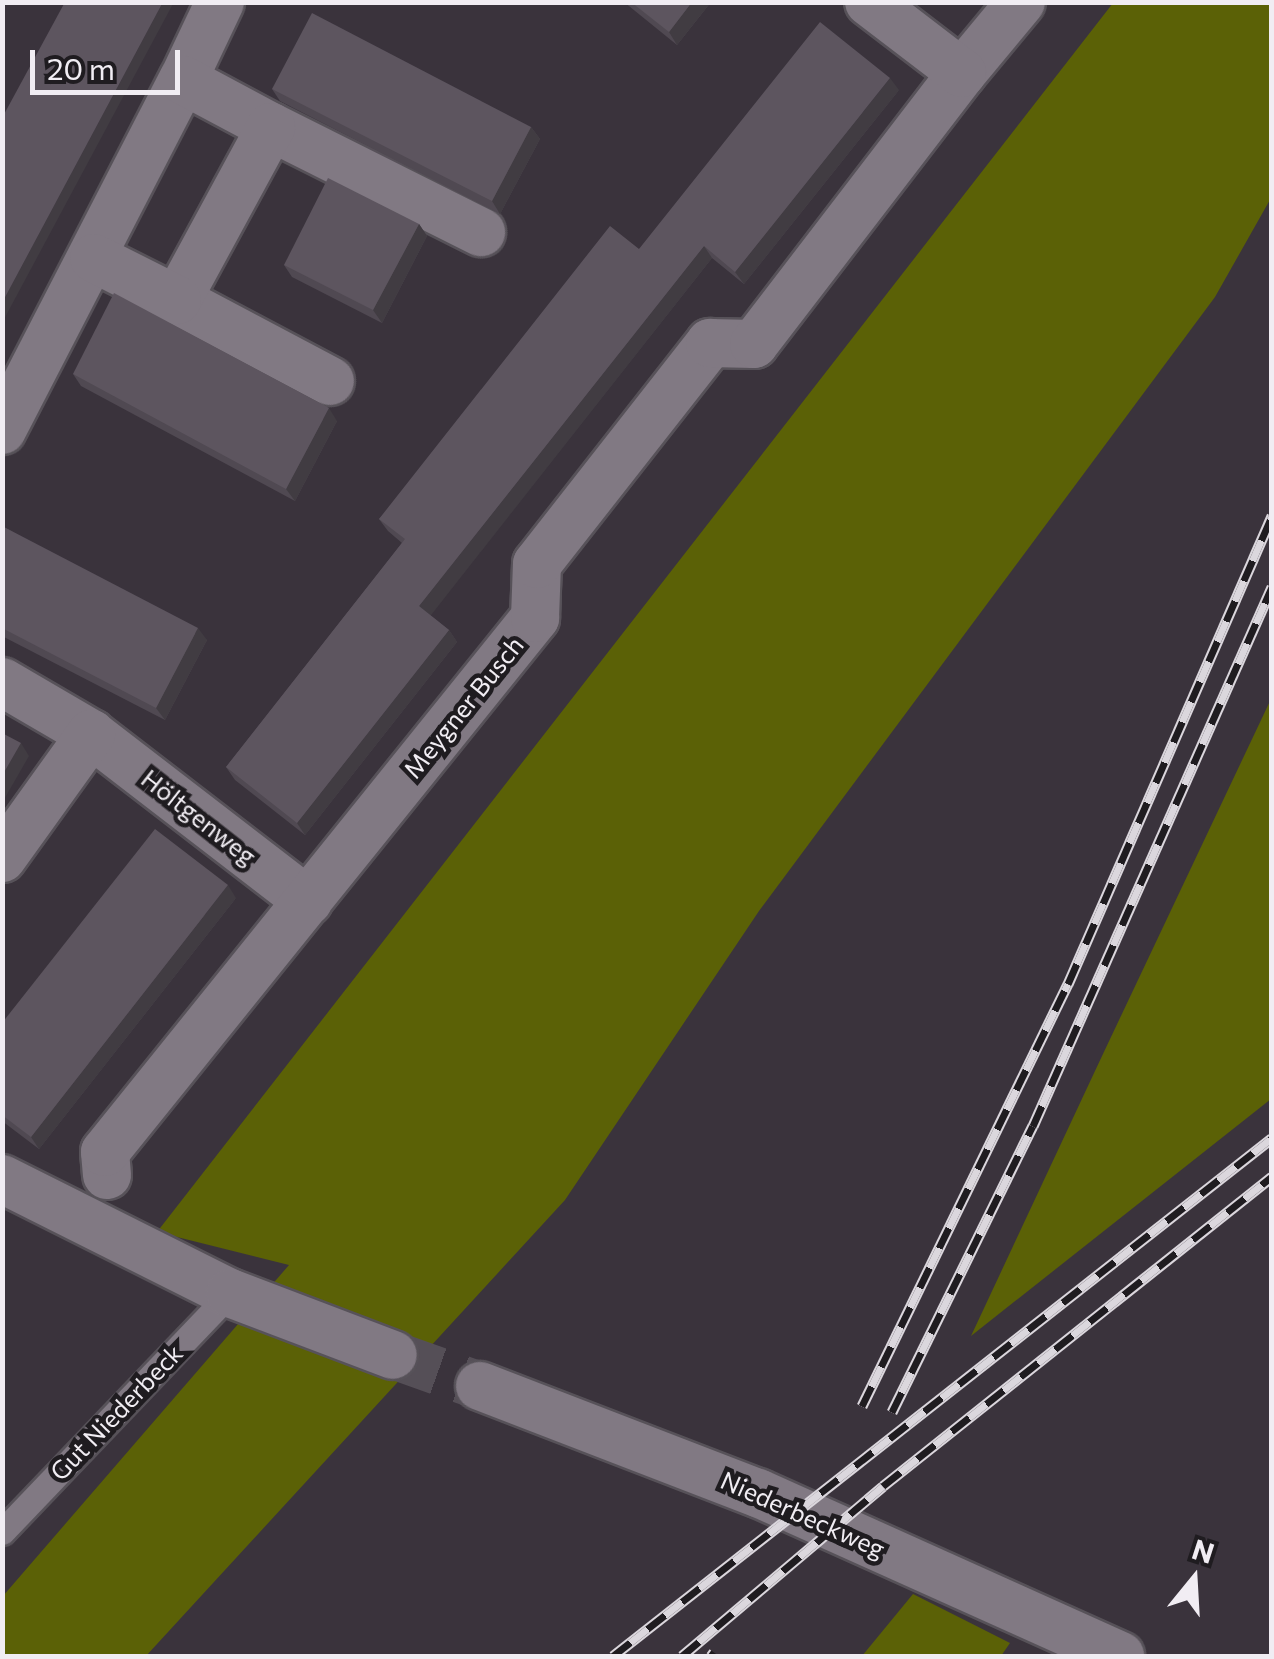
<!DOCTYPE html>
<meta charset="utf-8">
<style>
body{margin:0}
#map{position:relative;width:1274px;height:1659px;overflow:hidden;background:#3a333c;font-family:Commissioner,sans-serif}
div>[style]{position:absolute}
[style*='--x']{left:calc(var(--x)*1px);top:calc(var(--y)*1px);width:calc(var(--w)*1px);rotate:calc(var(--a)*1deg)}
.green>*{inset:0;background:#5b6106}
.minor-tunnel>*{height:48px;margin-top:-24px;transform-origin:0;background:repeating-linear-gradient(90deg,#554f57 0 48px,transparent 0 72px)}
.roads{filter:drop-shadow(2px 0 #575259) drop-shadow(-2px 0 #575259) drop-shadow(0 2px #575259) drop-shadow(0 -2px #575259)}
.service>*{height:25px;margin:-12.5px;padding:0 12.5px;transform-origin:12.5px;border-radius:12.5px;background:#817983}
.minor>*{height:48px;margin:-24px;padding:0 24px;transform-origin:24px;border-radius:24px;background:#817983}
.rail>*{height:11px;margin-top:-5.5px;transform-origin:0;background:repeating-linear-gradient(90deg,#1f1c20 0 22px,#dbd7dd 0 44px);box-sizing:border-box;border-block:2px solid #dbd7dd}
.wall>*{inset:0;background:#504952}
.shaded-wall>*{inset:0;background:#413c42}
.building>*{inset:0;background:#5d555f}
span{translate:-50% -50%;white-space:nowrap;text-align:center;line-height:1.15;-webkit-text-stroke:9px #1f1c20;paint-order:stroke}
.street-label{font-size:25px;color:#f1edf3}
.frame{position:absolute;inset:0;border:5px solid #f1edf3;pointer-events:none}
.north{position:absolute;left:1144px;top:1529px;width:100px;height:100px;-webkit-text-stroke:8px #1f1c20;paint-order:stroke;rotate:18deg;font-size:28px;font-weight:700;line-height:40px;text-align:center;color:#f1edf3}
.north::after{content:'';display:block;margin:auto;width:35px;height:45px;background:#f1edf3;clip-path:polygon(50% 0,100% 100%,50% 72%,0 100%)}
.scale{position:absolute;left:30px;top:50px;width:150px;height:45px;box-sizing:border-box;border:5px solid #f1edf3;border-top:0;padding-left:12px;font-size:30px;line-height:35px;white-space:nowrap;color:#f1edf3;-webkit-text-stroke:8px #1f1c20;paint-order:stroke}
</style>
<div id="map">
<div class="green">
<div style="clip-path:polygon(1113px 3px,1271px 3px,1271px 198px,1215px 297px,759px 911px,565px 1200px,146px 1656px,3px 1656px,3px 1596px,289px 1265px,157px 1232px)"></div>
<div style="clip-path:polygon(1271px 699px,1271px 1099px,971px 1336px,1102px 1056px)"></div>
<div style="clip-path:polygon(913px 1594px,1010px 1643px,1001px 1656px,862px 1656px)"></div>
</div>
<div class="minor-tunnel">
<div style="--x:393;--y:1355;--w:92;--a:19.6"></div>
</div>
<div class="roads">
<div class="service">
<div style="--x:2;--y:1532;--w:330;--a:-46.3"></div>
</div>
<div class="minor">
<div style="--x:962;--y:73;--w:92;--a:-50.3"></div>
<div style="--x:183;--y:80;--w:86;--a:-64.6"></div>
<div style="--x:271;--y:127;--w:235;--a:26.6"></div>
<div style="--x:177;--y:300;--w:173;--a:27.9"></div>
<div style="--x:2;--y:430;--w:394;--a:-62.7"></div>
<div style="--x:183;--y:80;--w:100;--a:28.1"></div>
<div style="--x:271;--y:127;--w:197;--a:118.5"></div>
<div style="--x:177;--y:300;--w:93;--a:-153.2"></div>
<div style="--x:2;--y:682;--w:103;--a:30.3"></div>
<div style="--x:91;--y:734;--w:274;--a:37.6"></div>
<div style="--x:2;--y:858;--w:153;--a:-54.3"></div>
<div style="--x:107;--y:1175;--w:23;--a:-95"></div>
<div style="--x:105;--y:1152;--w:686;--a:-51.16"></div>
<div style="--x:535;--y:618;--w:54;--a:-87.9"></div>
<div style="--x:537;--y:564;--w:281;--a:-51.9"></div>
<div style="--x:710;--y:343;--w:44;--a:1.3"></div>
<div style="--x:754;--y:344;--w:342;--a:-52.5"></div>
<div style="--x:962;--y:73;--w:117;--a:-142.6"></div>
<div style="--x:2;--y:1179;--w:255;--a:26.6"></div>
<div style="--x:230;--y:1293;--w:174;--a:20.8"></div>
<div style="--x:480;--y:1386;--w:298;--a:21.1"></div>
<div style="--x:758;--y:1493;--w:397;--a:24.2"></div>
</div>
</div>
<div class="rail">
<div style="--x:862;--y:1406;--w:470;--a:-64"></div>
<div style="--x:1068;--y:984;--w:511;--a:-66.45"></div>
<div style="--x:892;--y:1412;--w:319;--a:-63.8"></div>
<div style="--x:1033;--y:1126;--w:590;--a:-66.09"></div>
<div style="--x:613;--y:1656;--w:838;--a:-38.17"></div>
<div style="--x:682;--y:1656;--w:263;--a:-40.2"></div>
<div style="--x:883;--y:1486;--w:497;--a:-38.5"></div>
<div style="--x:711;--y:1656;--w:5;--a:-53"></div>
</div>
<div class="wall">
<div style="clip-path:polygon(624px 2px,711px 2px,677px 45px)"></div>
<div style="clip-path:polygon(272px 89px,531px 127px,540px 139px,500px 214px,280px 101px)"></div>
<div style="clip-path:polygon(899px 90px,744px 284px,712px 258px,430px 615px,449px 630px,457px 642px,305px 835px,235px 780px,226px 767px,402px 543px,388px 531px,379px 519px,639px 249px)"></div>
<div style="clip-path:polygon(419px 224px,427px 236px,382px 323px,292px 277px,284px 265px)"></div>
<div style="clip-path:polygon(73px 374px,337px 421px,295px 501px,81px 386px)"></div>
<div style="clip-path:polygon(2px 526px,207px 640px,165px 720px,2px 636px)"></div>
<div style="clip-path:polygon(236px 898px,39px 1149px,2px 1121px,2px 1023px)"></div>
</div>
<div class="shaded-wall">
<div style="clip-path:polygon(163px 2px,174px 2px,2px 323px,2px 303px)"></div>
<div style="clip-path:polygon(692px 2px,711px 2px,677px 45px,669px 32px)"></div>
<div style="clip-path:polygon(890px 78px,899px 90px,744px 284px,735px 272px)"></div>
<div style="clip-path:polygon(531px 127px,540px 139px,500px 214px,492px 201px)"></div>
<div style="clip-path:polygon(419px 224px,427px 236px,382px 323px,373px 310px)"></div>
<div style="clip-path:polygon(704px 246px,712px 258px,428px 619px,419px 606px)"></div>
<div style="clip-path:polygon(329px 408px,337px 421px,295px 501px,286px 489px)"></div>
<div style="clip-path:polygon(198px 628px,207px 640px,165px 720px,156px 708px)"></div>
<div style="clip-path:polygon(449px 630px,457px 642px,305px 835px,297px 823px)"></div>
<div style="clip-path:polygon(21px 743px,29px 756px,2px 803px,2px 776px)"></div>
<div style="clip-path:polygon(228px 885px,236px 898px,39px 1149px,31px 1137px)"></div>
</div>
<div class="building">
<div style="clip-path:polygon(65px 2px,163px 2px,2px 303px,2px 118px)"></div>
<div style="clip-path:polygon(631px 2px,692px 2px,669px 32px)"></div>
<div style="clip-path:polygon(312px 13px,531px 127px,492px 201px,272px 89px)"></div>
<div style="clip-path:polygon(820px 22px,890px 78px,735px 272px,704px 246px,419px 606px,449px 630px,297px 823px,226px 767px,405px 539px,379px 519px,610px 226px,639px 249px)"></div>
<div style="clip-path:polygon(328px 178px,419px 224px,373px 310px,284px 265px)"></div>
<div style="clip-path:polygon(114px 293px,329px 408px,286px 489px,73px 374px)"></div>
<div style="clip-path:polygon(2px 526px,198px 628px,156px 708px,2px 628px)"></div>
<div style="clip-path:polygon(2px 733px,21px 743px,2px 776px)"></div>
<div style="clip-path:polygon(155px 829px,228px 885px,31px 1137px,2px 1115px,2px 1023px)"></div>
</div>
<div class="street-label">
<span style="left:463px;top:707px;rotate:-51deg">Meygner Busch</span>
<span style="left:199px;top:817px;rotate:38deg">Höltgenweg</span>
<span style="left:116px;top:1412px;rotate:-46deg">Gut Niederbeck</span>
<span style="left:803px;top:1514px;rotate:24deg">Niederbeckweg</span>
</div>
<div class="frame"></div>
<div class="north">N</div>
<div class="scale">20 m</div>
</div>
